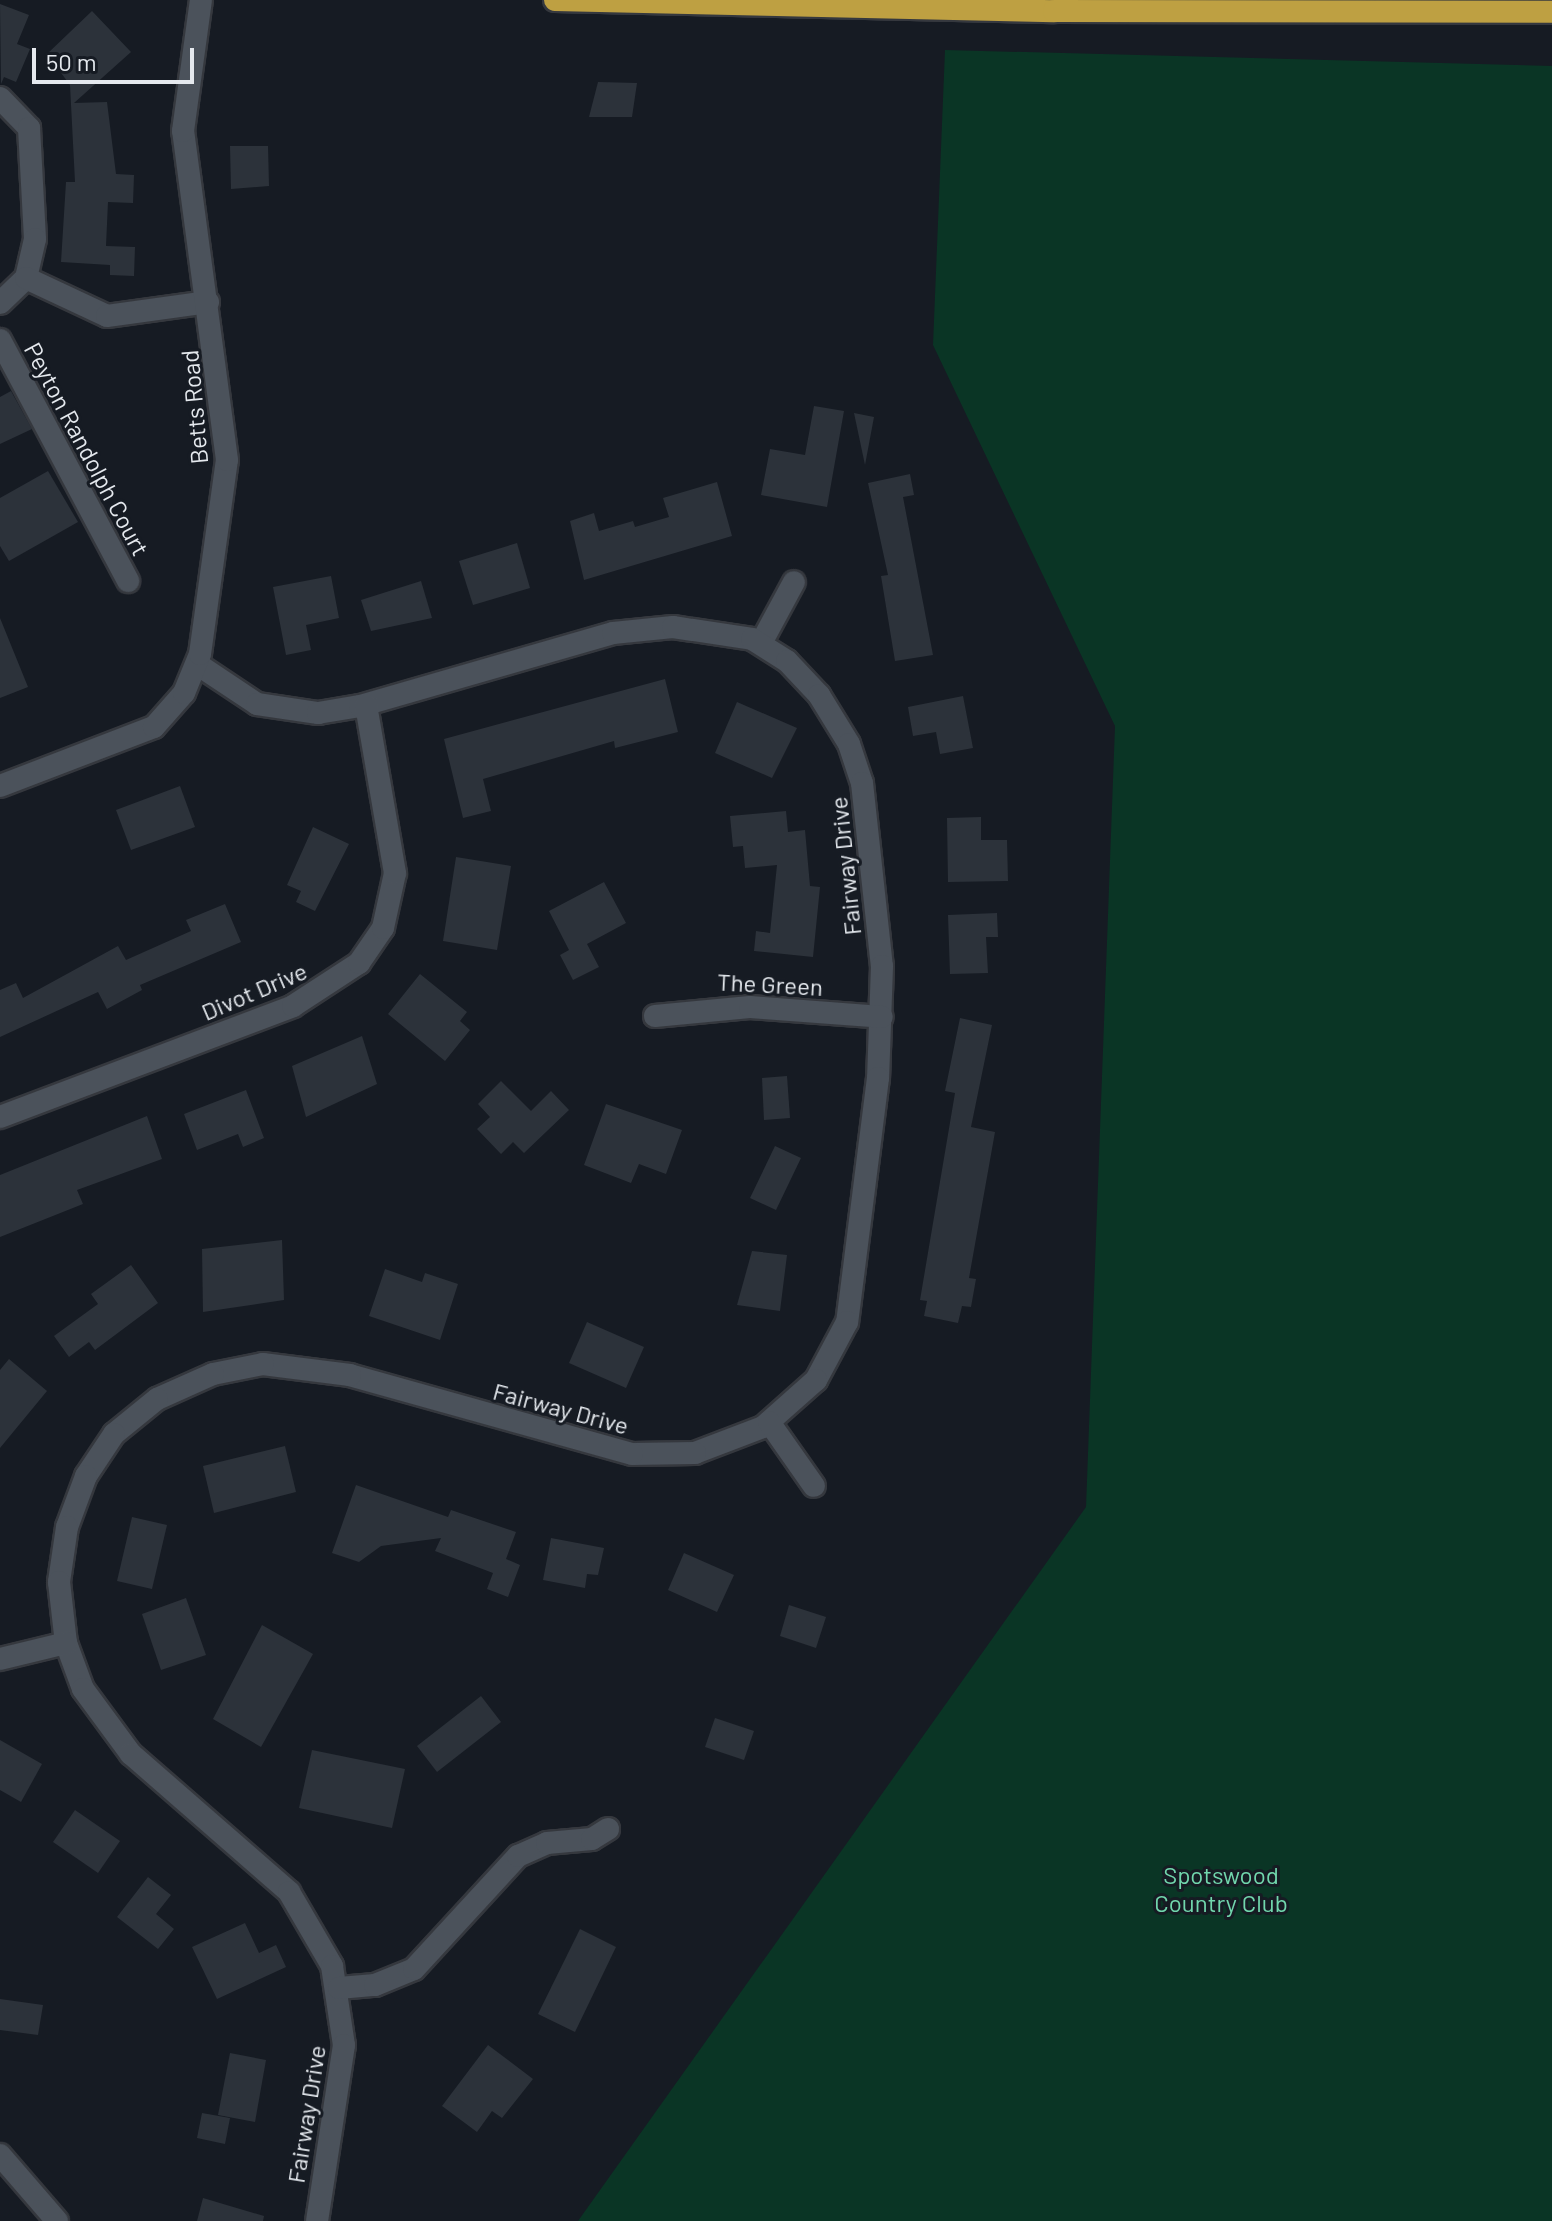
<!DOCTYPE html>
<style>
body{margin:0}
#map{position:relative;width:1552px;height:2221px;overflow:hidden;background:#161b23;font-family:Barlow,sans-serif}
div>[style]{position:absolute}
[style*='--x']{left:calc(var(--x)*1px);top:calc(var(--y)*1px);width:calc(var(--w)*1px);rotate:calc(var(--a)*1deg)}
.green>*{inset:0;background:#0a3525}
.building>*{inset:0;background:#2c323a}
.roads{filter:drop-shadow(2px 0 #35383e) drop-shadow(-2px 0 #35383e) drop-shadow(0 2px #35383e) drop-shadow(0 -2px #35383e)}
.minor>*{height:22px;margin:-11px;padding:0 11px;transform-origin:11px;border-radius:11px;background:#4b525b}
.tertiary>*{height:22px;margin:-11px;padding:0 11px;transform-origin:11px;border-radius:11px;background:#4b525b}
.trunk>*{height:22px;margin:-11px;padding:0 11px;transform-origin:11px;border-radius:11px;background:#bea042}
span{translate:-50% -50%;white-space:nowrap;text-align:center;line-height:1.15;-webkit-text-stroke:6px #161b23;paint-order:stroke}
.street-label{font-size:24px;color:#e5e9ee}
.park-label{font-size:24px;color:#71d7ad}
.scale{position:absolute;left:32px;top:48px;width:162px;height:36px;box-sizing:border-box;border:4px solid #e5e9ee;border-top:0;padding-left:10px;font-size:24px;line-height:28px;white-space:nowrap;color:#e5e9ee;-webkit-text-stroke:6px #161b23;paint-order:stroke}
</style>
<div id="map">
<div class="green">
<div style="clip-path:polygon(945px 50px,1552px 66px,1552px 2221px,578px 2221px,1086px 1507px,1115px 726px,933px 345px)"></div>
</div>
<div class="building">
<div style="clip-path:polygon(0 4px,29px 15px,17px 44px,30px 49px,16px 82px,4px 77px,1px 84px)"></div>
<div style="clip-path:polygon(92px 11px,131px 52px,74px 103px,107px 102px,116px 174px,134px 175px,133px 203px,108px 202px,106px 246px,135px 247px,134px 276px,110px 275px,110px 265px,61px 262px,66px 182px,75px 182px,70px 85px,47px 54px)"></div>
<div style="clip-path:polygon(598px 82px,637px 83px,632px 117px,589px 117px)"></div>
<div style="clip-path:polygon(230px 146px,268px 146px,269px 186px,231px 189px)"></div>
<div style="clip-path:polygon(11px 391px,32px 429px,0 444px,0 397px)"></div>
<div style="clip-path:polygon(814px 406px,844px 411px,827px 507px,761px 495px,770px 449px,805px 455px)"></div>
<div style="clip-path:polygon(854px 413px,874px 417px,865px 465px)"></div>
<div style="clip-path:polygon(48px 471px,78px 522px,9px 561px,0 546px,0 498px)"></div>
<div style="clip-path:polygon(910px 474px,914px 495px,903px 497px,933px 655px,895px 661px,881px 576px,888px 575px,868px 483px)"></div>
<div style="clip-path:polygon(717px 482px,732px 536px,584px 580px,570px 521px,594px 513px,599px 531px,633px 521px,635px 527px,669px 517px,663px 498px)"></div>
<div style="clip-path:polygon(517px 543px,530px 588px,473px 605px,459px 561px)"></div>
<div style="clip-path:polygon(331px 576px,339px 618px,306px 625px,311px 650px,286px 655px,273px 587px)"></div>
<div style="clip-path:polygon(421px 581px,432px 618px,371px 631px,361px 600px)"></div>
<div style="clip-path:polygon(0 618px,28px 687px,0 698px)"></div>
<div style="clip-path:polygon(665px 679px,678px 732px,615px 748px,614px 741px,483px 779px,491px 811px,463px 818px,444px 739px)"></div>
<div style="clip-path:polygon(963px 696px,973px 748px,940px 754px,936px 732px,913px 736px,908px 707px)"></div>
<div style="clip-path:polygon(737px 702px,797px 728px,772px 778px,715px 753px)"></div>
<div style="clip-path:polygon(180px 786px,195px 827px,131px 850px,116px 810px)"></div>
<div style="clip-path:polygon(786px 811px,788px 832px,805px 830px,810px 886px,820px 887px,813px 957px,754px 951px,756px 931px,770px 933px,777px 865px,745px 868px,743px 846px,733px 847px,730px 816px)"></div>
<div style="clip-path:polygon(981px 817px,981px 840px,1007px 840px,1008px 881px,948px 882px,947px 818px)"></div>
<div style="clip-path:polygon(313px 827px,349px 844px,315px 911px,296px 902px,301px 891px,287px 885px)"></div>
<div style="clip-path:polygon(456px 857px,511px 866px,497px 950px,443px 941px)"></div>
<div style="clip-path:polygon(604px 882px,626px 923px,587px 944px,599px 967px,573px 980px,560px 955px,569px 950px,549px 911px)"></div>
<div style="clip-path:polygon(225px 904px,241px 942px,140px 985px,142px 990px,107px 1009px,98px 992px,0 1037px,0 990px,16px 983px,23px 998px,118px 946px,126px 960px,191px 931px,186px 920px)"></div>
<div style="clip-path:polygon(997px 913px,998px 937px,986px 937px,988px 973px,950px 974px,948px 915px)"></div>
<div style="clip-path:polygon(420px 974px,467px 1012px,460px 1021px,470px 1030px,445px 1061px,388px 1014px)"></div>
<div style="clip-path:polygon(960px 1018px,992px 1025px,971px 1127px,995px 1132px,969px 1278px,976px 1279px,971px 1307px,962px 1306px,958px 1323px,924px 1316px,927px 1301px,920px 1300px,955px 1093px,945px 1091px)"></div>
<div style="clip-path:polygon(362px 1036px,377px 1084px,306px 1117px,292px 1066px)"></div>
<div style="clip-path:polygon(787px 1076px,790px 1118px,764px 1120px,762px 1078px)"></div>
<div style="clip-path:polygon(501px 1081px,531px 1111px,551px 1091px,569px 1110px,524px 1153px,513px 1142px,501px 1154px,477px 1129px,490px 1117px,478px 1104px)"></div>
<div style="clip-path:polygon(246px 1090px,264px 1138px,243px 1147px,238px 1134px,197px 1150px,184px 1114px)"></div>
<div style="clip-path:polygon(606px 1104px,682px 1130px,666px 1174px,639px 1164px,631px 1183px,584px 1165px)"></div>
<div style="clip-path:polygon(147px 1116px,162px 1159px,77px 1190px,83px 1204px,0 1237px,0 1175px)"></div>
<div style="clip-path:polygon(775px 1146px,801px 1158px,776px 1210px,750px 1198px)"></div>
<div style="clip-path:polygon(282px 1240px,284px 1300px,203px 1312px,202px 1249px)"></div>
<div style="clip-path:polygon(752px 1251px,787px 1255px,780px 1311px,737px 1305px)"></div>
<div style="clip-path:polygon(131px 1265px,158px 1303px,95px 1350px,89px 1342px,69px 1357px,54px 1336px,98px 1304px,91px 1294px)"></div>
<div style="clip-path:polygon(385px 1269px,422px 1282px,425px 1273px,458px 1284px,440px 1340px,369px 1316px)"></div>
<div style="clip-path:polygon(587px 1322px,644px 1347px,626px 1388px,569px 1363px)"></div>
<div style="clip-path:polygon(9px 1359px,47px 1391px,0 1448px,0 1370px)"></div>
<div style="clip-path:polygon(285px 1446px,296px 1492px,214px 1513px,203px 1466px)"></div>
<div style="clip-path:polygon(356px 1485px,448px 1517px,451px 1510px,516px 1532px,506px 1559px,520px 1565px,508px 1597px,487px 1589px,493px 1573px,435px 1551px,441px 1538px,381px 1546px,359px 1562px,332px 1553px)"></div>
<div style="clip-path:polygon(132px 1517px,167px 1525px,152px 1589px,117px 1581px)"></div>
<div style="clip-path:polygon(551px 1538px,604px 1548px,598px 1575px,587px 1574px,585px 1588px,543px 1580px)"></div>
<div style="clip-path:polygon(684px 1553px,734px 1575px,717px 1612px,668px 1590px)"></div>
<div style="clip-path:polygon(186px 1598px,206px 1655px,161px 1670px,142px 1614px)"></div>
<div style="clip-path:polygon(789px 1605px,826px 1617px,816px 1648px,780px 1636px)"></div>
<div style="clip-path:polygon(262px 1625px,313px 1654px,261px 1747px,213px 1719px)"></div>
<div style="clip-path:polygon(481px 1696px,501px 1722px,437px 1772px,417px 1746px)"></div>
<div style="clip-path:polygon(715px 1718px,754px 1731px,744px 1760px,705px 1747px)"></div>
<div style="clip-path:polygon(0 1740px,42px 1764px,21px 1802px,0 1790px)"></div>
<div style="clip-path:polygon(312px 1750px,405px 1769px,392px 1828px,299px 1808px)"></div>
<div style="clip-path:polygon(75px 1810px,120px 1841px,98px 1873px,53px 1842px)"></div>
<div style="clip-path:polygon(148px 1877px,171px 1895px,156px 1914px,174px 1929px,158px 1949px,117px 1917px)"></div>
<div style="clip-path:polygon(245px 1923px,259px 1953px,276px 1945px,286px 1967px,217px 1999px,192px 1947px)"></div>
<div style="clip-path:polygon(580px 1929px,616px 1947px,575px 2032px,538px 2014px)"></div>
<div style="clip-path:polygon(0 1999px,43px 2005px,38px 2035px,0 2030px)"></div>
<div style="clip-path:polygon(488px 2045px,533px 2079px,502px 2118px,492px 2111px,477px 2132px,442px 2106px)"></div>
<div style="clip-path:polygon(230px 2053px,266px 2060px,255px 2122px,218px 2115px)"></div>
<div style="clip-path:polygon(202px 2113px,230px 2118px,225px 2144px,197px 2138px)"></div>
<div style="clip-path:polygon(203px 2198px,264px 2216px,263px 2221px,197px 2221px)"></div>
</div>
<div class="roads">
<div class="minor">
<div style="--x:0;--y:98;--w:42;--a:46"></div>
<div style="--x:29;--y:128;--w:111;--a:86.9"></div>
<div style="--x:35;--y:239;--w:40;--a:103"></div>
<div style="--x:26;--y:278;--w:36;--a:136"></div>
<div style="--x:26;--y:278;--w:89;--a:25.1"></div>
<div style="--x:107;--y:316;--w:102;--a:-7.9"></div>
<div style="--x:0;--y:340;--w:273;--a:62"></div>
<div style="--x:761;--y:643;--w:69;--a:-61.6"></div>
<div style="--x:197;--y:664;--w:72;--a:33.7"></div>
<div style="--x:257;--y:704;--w:62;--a:8.4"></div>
<div style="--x:318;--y:713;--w:43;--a:-9.5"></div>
<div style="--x:360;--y:706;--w:263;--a:-16.1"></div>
<div style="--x:613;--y:633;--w:60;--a:-5.7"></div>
<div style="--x:673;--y:627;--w:80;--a:8.6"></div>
<div style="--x:752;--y:639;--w:41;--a:32.2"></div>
<div style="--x:787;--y:661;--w:47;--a:46.7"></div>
<div style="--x:819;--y:695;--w:57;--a:58.5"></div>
<div style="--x:849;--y:744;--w:41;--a:71.6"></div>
<div style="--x:862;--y:783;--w:184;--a:83.8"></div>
<div style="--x:882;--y:966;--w:112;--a:92"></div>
<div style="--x:878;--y:1078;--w:246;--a:97.2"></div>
<div style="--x:847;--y:1322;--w:66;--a:118.1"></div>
<div style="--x:816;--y:1380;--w:71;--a:138.4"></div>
<div style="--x:763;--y:1427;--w:73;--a:159.1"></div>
<div style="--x:695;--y:1453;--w:63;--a:179.1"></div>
<div style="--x:632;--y:1454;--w:293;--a:-164.4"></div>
<div style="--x:350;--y:1375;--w:88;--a:-172.8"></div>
<div style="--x:263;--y:1364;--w:51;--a:168.7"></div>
<div style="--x:213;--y:1374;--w:61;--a:155.9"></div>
<div style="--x:157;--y:1399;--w:55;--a:140.9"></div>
<div style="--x:114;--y:1434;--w:50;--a:123.7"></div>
<div style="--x:86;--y:1476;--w:54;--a:110.4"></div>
<div style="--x:67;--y:1527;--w:56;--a:98.3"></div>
<div style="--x:59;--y:1582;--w:61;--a:83.5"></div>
<div style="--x:66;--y:1643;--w:49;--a:69.7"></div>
<div style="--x:83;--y:1689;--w:81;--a:53.6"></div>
<div style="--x:131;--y:1754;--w:210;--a:41.1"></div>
<div style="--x:289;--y:1892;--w:86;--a:59.8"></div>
<div style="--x:332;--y:1966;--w:80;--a:81.4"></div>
<div style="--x:344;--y:2045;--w:178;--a:98.7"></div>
<div style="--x:655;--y:1016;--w:95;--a:-5.4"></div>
<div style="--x:750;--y:1007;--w:132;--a:4.3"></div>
<div style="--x:0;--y:1117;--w:313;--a:-20.7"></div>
<div style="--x:293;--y:1006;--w:79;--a:-33.1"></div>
<div style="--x:359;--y:963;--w:42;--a:-55.6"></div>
<div style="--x:383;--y:928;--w:56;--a:-77.7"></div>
<div style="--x:395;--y:873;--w:170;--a:-99.8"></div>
<div style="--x:769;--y:1422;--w:78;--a:54.9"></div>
<div style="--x:0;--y:1659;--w:68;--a:-13.6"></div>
<div style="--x:339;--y:1988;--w:36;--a:-5"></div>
<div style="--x:375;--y:1985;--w:42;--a:-22.3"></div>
<div style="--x:414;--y:1969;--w:154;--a:-47.4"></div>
<div style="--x:518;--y:1856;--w:32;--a:-24"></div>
<div style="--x:547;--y:1843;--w:45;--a:-5.1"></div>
<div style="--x:592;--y:1839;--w:19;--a:-32"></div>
<div style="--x:0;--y:2155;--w:87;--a:49.2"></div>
</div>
<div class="tertiary">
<div style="--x:0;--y:786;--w:165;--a:-21"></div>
<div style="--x:154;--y:727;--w:45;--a:-48.6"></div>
<div style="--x:184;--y:693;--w:42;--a:-67.7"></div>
<div style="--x:200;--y:654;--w:196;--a:-82.1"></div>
<div style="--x:227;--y:460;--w:332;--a:-97.6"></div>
<div style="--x:183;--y:131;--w:132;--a:-82.2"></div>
</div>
<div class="trunk">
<div style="--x:555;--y:0;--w:499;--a:1.3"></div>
<div style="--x:1054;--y:11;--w:498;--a:0.1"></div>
</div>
</div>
<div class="street-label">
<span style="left:194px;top:407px;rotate:-95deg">Betts Road</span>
<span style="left:87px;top:449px;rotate:62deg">Peyton Randolph Court</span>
<span style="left:845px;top:866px;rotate:-96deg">Fairway Drive</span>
<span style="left:770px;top:984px;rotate:3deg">The Green</span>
<span style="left:254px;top:991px;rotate:-23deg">Divot Drive</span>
<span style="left:561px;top:1408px;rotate:15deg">Fairway Drive</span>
<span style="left:306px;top:2114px;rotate:-81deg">Fairway Drive</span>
</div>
<div class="park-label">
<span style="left:1221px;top:1889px">Spotswood<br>Country Club</span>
</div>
<div class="scale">50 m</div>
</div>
